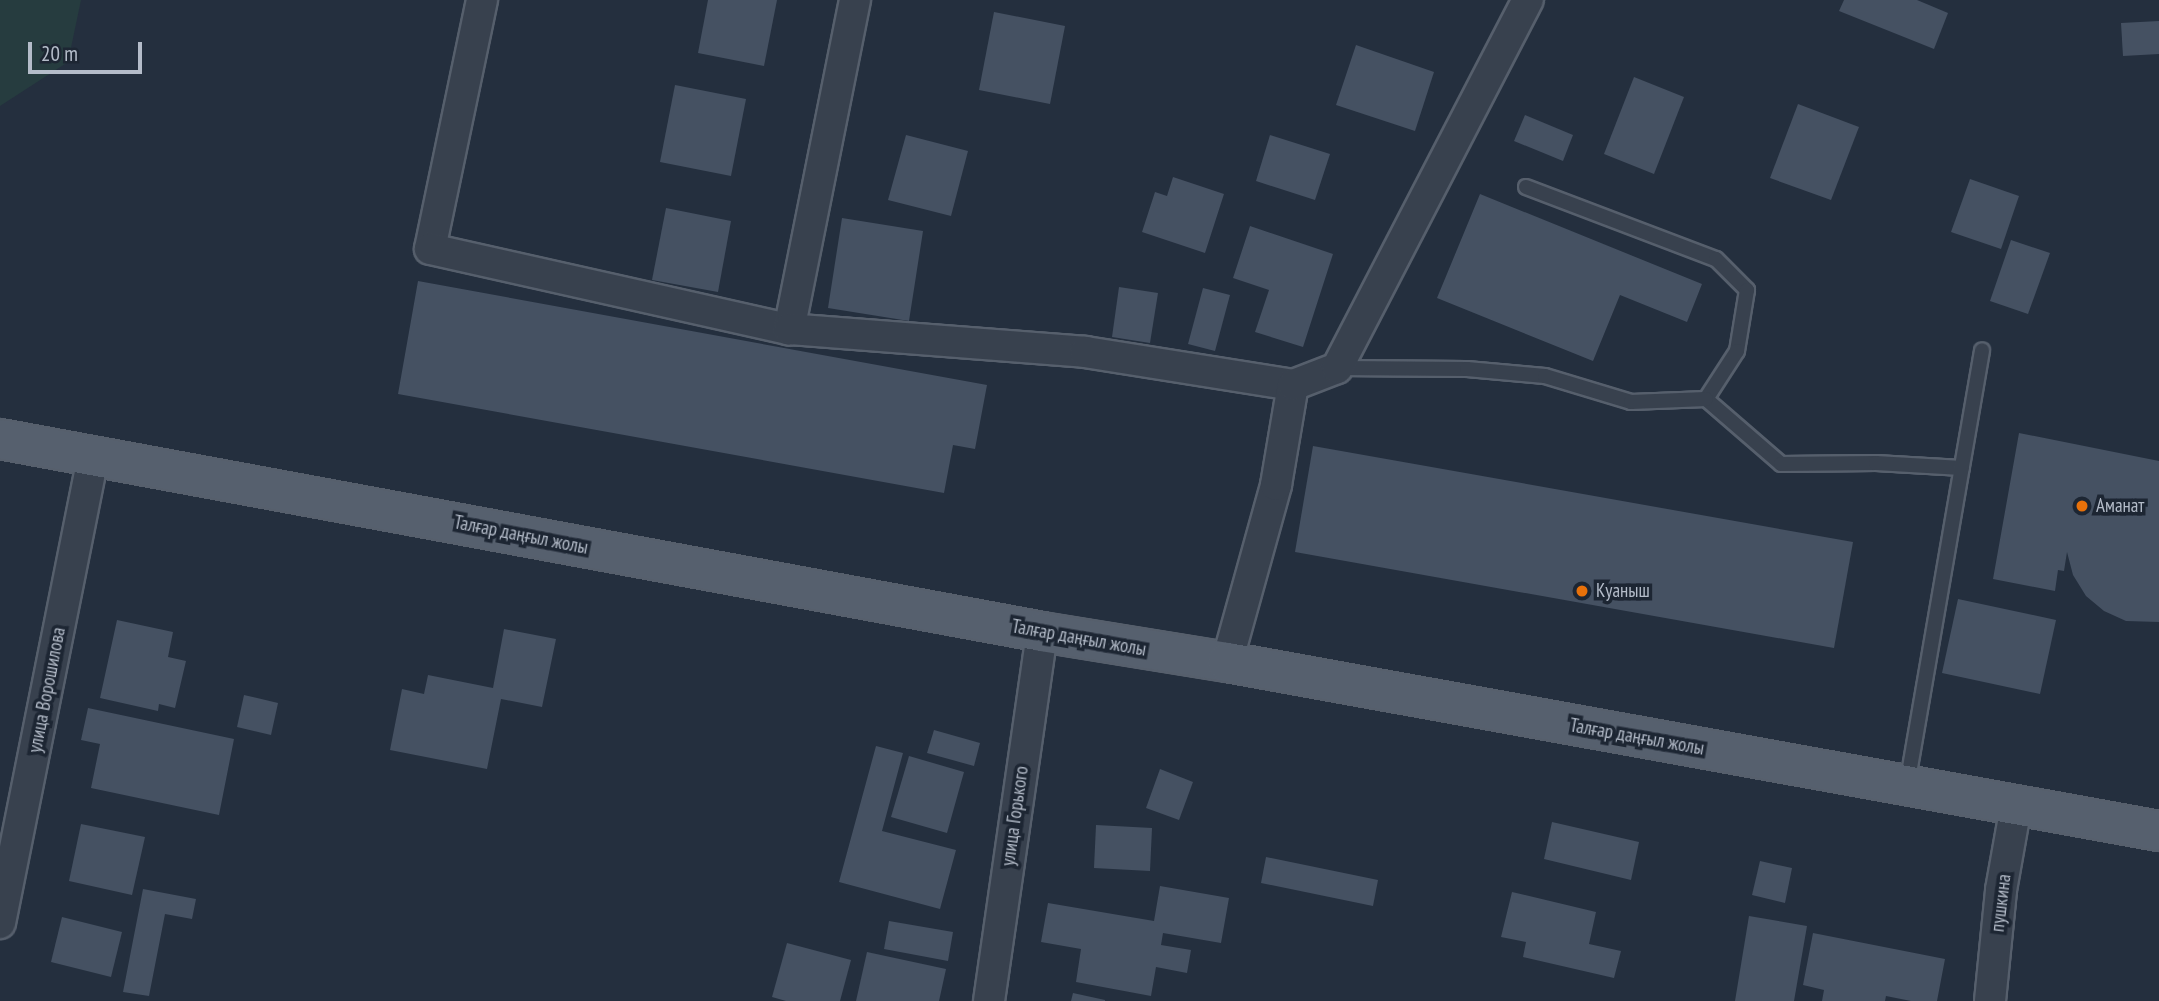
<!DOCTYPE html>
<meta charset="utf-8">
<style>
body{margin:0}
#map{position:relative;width:2159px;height:1001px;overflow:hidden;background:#242f3e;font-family:"PT Sans Narrow",sans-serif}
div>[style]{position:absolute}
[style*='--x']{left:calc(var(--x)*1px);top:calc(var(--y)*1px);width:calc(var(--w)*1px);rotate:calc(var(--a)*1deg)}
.green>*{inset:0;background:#263c3f}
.building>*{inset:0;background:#455162}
.roads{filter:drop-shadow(2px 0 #565f6c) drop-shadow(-2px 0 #565f6c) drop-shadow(0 2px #565f6c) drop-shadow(0 -2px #565f6c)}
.lane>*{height:14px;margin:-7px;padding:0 7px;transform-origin:7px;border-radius:7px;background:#38414e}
.street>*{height:30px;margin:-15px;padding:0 15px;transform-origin:15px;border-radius:15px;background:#38414e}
.primary>*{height:38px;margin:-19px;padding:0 19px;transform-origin:19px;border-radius:19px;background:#56606e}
.dots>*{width:19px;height:19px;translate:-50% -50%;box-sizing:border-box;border:4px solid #1d2633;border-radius:50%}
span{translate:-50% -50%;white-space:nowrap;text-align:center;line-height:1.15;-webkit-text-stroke:7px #1d2633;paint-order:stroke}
.poi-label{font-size:19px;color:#b4bcc9}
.left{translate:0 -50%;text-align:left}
.street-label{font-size:19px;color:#b4bcc9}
.scale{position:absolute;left:28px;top:42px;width:114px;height:32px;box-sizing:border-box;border:4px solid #b4bcc9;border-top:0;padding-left:9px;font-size:21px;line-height:24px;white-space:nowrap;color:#b4bcc9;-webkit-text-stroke:5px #1d2633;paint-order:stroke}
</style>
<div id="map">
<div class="green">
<div style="clip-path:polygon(0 0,81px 0,68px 62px,0 106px)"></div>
</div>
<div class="building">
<div style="clip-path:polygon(708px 0,777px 0,764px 66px,698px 53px)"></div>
<div style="clip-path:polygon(1844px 0,1917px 0,1948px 13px,1934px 49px,1839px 11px)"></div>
<div style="clip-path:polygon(994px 12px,1065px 26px,1050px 104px,979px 90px)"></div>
<div style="clip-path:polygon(2159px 21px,2159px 54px,2123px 56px,2121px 23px)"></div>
<div style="clip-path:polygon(1356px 45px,1434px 72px,1415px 131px,1336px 105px)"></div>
<div style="clip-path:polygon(1634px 77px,1684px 97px,1654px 174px,1604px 154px)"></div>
<div style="clip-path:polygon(675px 85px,746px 99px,731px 176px,660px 162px)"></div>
<div style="clip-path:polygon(1798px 104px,1859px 127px,1831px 200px,1770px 178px)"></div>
<div style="clip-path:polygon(1525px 115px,1573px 135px,1563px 161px,1514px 141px)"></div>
<div style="clip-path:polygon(906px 135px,968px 151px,951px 216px,888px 200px)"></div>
<div style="clip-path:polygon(1270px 135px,1330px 154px,1315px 200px,1256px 181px)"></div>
<div style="clip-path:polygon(1173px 177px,1224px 194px,1205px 253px,1142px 232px,1155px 192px,1167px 196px)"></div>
<div style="clip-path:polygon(1970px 179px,2019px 196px,2001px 249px,1951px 232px)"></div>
<div style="clip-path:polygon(1480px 194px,1702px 284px,1687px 322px,1620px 295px,1593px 361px,1437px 298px)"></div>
<div style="clip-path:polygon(666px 208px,731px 221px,718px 292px,652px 280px)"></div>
<div style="clip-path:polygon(842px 218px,923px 231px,909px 321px,828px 308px)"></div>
<div style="clip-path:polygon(1250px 226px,1333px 254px,1303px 347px,1255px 332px,1269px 290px,1233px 278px)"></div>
<div style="clip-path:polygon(2011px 240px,2050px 253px,2028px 314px,1990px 301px)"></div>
<div style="clip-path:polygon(418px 281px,987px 385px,975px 449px,953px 445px,944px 493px,398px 394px)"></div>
<div style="clip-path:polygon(1119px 287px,1158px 293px,1150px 343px,1112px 337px)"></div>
<div style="clip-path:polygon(1203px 288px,1230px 295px,1215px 351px,1188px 344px)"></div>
<div style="clip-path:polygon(2019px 433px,2159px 461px,2159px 622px,2126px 621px,2104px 611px,2086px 596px,2073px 575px,2067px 552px,2064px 571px,2058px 570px,2055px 591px,1993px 579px)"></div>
<div style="clip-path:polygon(1313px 446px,1853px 542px,1834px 648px,1295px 552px)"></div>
<div style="clip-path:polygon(1958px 599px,2056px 620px,2040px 694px,1942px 673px)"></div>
<div style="clip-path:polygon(117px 620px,173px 632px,168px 657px,186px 661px,175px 708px,159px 704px,158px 711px,100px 698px)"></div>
<div style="clip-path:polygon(504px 629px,556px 639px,542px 707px,501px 699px,487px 769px,390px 750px,402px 689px,424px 694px,428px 675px,493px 688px)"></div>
<div style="clip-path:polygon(244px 695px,278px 703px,271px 735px,237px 727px)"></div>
<div style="clip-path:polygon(88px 708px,234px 739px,219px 815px,91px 788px,100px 744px,81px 740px)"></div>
<div style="clip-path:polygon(934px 730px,980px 743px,974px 766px,927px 753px)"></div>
<div style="clip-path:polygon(876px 746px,903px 753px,882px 831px,956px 850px,940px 909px,839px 882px)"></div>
<div style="clip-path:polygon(909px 756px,964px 772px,947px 833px,891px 817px)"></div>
<div style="clip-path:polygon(1160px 769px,1193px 782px,1179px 820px,1146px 808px)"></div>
<div style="clip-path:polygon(1552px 822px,1639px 842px,1631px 880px,1544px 859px)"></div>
<div style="clip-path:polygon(81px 824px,145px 837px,132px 895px,69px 881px)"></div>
<div style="clip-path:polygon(1096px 825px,1152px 828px,1150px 871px,1094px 868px)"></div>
<div style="clip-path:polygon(1266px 857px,1378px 880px,1373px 906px,1261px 883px)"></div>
<div style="clip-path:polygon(1760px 861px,1792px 868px,1785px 903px,1752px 895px)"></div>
<div style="clip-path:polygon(1160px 886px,1229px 898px,1221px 943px,1163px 933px,1161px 945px,1191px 950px,1187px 973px,1156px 967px,1151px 996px,1076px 982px,1081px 949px,1041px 942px,1048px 903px,1154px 921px)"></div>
<div style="clip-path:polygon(143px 889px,196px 899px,192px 919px,165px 914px,149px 996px,123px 992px)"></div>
<div style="clip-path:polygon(1512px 892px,1596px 912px,1589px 944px,1621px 951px,1614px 978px,1523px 957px,1526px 942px,1501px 937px)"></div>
<div style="clip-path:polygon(1749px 916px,1807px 926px,1794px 1001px,1735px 1001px)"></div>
<div style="clip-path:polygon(62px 917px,122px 932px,111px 977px,51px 962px)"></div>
<div style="clip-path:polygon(889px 921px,953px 932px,948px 961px,884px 949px)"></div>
<div style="clip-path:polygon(1813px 933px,1945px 959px,1937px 1001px,1911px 1001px,1886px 996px,1885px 1001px,1822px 1001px,1824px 990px,1803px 985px)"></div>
<div style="clip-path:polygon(787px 943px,851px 960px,840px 1001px,786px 1001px,772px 997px)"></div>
<div style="clip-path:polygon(867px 952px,946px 969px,939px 1001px,856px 1001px)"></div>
<div style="clip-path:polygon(1073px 993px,1105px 1000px,1105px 1001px,1071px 1001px)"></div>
</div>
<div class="roads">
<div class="lane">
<div style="--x:1526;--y:187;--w:203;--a:20.8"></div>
<div style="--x:1716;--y:259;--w:44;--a:45"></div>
<div style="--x:1747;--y:290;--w:62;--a:99.3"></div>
<div style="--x:1737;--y:351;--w:57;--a:122.9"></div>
<div style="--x:1706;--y:399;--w:99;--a:40.9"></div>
<div style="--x:1781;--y:464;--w:95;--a:-0.6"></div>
<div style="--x:1876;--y:463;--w:86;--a:3.3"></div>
<div style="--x:1337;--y:368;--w:130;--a:0.4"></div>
<div style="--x:1467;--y:369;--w:78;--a:5.1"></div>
<div style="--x:1545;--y:376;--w:90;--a:16.8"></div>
<div style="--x:1631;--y:402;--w:75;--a:-2.3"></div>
<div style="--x:1907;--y:785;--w:441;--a:-80.2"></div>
</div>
<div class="street">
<div style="--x:482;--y:0;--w:254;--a:101.8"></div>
<div style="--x:430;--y:249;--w:368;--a:12.6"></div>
<div style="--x:855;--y:0;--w:336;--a:101.3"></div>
<div style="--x:789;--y:329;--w:297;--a:4.4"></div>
<div style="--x:1085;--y:352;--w:211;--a:9"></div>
<div style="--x:1227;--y:662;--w:184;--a:-74.5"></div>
<div style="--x:1276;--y:485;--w:101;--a:-80.4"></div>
<div style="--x:1293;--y:385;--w:47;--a:-21.1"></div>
<div style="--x:1337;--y:368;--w:415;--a:-62.6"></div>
<div style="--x:0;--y:923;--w:476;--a:-78.7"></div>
<div style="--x:989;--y:1001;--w:373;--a:-81.8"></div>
<div style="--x:1990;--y:1001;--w:112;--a:-84.3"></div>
<div style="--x:2001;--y:890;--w:85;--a:-79.9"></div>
</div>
<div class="primary">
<div style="--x:0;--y:439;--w:1060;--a:10.49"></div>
<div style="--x:1042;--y:632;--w:187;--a:9.2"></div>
<div style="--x:1227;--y:662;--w:947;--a:10.28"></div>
</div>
</div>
<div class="dots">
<div style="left:2082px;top:506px;background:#e8710a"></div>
<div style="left:1582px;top:591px;background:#e8710a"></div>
</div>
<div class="poi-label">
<span class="left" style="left:2096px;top:506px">Аманат</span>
<span class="left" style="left:1596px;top:591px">Куаныш</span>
</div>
<div class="street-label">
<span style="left:521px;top:535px;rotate:11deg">Талғар даңғыл жолы</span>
<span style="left:1079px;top:638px;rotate:10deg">Талғар даңғыл жолы</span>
<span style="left:47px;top:690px;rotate:-79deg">улица Ворошилова</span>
<span style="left:1637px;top:737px;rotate:10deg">Талғар даңғыл жолы</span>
<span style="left:1015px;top:816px;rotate:-82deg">улица Горького</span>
<span style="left:2001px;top:903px;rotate:-83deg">пушкина</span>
</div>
<div class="scale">20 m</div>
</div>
